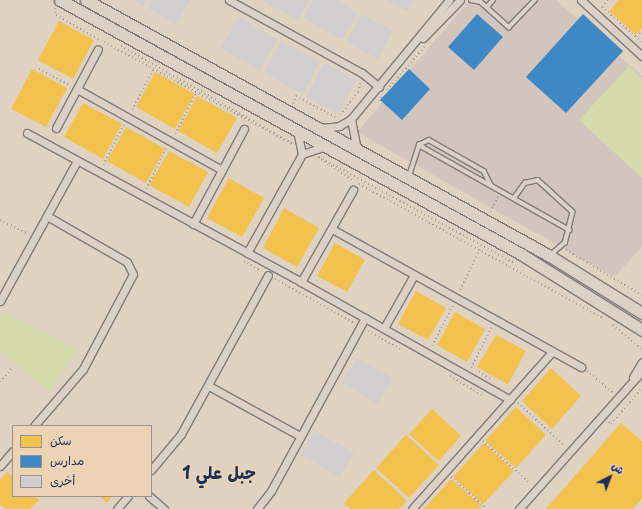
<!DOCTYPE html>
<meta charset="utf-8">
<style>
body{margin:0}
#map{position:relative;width:642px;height:509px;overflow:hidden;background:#dfd2c1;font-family:"Playpen Sans","Playpen Sans Arabic",sans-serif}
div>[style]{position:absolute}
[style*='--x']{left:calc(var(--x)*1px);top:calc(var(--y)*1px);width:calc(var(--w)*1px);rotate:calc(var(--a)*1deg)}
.built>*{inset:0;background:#d1c5bd}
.green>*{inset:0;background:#d4daa9}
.homes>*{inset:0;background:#f2c14e}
.schools>*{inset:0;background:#3f88c5}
.building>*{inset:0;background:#d2cecf}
.path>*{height:1.5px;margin-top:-0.75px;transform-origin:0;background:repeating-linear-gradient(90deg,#a19c9b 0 1px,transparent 0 4px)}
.roads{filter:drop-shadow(1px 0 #7f7d7e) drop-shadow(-1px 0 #7f7d7e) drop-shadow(0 1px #7f7d7e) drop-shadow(0 -1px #7f7d7e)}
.lane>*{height:3.5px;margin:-1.75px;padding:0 1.75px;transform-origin:1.75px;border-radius:1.75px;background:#dbd1c5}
.street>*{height:7px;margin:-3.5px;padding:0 3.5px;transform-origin:3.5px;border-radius:3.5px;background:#dbd1c5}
.secondary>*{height:11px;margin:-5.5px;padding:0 5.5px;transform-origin:5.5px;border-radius:5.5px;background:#dbd1c5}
span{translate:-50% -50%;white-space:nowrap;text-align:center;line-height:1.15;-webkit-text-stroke:4px #ecd3b4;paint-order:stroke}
.district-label{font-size:17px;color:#1b2f5e;font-weight:700}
.legend{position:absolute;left:12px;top:425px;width:140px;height:72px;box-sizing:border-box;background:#ecd3b4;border:1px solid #989192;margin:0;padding:5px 7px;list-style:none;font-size:12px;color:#1b2f5e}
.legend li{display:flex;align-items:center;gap:8px;height:20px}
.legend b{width:20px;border:1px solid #989192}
.north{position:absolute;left:590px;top:457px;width:40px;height:40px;-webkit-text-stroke:3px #ecd3b4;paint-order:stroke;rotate:42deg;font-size:11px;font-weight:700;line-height:16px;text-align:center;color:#1b2f5e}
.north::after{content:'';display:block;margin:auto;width:14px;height:18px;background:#1b2f5e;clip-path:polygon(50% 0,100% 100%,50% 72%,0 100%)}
</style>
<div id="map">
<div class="built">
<div style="clip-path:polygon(470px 0,556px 0,642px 76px,642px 247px,614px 277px,357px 132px)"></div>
</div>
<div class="green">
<div style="clip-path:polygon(629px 66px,642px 78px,642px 178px,579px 120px)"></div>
<div style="clip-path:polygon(5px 312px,78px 349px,49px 392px,0 350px,0 317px)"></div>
</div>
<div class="homes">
<div style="clip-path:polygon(619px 0,642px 0,642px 28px,636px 35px,609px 11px)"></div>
<div style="clip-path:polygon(59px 21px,94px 40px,73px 79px,38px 60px)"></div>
<div style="clip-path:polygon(32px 69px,67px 88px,46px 127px,11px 109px)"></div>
<div style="clip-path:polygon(155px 72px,195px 94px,175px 129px,136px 107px)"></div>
<div style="clip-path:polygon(197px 96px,237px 118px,217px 153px,178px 131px)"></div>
<div style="clip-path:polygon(83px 103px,122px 124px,103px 159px,64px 137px)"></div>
<div style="clip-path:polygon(126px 127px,165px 149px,146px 183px,107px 161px)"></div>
<div style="clip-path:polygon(169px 151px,208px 172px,189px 207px,149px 185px)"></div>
<div style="clip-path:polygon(229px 178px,264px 198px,242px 237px,207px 218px)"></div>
<div style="clip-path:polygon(284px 208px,319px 228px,297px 267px,263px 248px)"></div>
<div style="clip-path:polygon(335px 243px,365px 260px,347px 292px,317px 276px)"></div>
<div style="clip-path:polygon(416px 291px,446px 308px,428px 340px,398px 324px)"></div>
<div style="clip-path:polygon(455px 312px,485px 329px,467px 362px,437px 345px)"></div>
<div style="clip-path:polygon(496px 335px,526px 351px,508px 384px,477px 367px)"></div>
<div style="clip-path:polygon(551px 368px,581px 396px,552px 429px,522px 401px)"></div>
<div style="clip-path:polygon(516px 407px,546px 435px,516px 468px,485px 441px)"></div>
<div style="clip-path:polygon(432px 409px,461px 436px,439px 461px,409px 434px)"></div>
<div style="clip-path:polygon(621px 423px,642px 441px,642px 499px,633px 509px,546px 509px)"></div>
<div style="clip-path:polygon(406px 435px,439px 465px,409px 498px,376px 468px)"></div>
<div style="clip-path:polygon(484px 443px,514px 471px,483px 504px,453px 477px)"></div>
<div style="clip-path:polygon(374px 470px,407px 501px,399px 509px,350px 509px,344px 503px)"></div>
<div style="clip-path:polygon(7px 472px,13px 477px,13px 496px,35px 496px,39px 500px,30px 509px,6px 509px,0 504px,0 480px)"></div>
<div style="clip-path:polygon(451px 479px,482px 506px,479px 509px,424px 509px)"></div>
<div style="clip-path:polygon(99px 496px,112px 496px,107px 503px)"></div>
</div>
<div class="schools">
<div style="clip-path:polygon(477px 14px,503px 37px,474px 70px,448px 47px)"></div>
<div style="clip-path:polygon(583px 14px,623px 51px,566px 113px,526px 77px)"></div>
<div style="clip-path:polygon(409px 69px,430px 89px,402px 120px,380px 100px)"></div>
</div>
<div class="building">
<div style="clip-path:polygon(132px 0,147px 0,144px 6px)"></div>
<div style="clip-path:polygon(152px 0,190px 0,176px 25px,148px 8px)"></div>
<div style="clip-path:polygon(261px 0,309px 0,299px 20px)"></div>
<div style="clip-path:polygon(313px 0,336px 0,358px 13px,342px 40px,303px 18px)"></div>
<div style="clip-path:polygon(385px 0,413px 0,407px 11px)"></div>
<div style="clip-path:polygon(361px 14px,393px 31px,378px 59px,346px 42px)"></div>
<div style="clip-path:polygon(238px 17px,278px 39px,260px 70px,221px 48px)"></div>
<div style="clip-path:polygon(281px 41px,320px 61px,303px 94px,264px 73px)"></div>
<div style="clip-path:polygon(324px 63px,356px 80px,338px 114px,306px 97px)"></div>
<div style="clip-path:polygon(356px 358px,393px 378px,378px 404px,342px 383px)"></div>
<div style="clip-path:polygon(314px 431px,354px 452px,340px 477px,301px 455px)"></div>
</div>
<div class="path">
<div style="--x:602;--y:7;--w:53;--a:41.2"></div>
<div style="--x:602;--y:7;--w:9;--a:-54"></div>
<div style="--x:55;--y:8;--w:7;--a:82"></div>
<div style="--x:56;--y:15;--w:52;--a:30"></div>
<div style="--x:637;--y:37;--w:8;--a:-50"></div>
<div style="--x:104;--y:42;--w:214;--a:28.5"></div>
<div style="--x:121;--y:46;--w:197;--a:29.6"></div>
<div style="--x:39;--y:69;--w:36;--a:28"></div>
<div style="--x:387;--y:90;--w:58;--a:-49.2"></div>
<div style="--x:378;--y:101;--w:8;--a:-50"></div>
<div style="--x:293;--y:104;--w:9;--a:-69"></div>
<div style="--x:296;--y:96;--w:47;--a:28.2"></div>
<div style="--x:132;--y:110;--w:45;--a:-62.3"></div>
<div style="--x:340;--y:115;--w:29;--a:-52"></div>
<div style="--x:358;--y:92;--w:9;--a:-77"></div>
<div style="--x:175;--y:134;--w:46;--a:-62.9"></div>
<div style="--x:318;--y:157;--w:43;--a:33.7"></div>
<div style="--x:319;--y:157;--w:224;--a:28.5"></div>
<div style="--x:103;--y:165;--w:46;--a:-62.9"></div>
<div style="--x:359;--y:184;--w:278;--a:28.8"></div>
<div style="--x:146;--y:189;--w:46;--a:-64"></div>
<div style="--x:490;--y:212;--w:18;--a:-63"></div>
<div style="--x:0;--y:220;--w:32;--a:26"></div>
<div style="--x:566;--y:250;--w:88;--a:30.6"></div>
<div style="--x:244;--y:261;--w:20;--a:30"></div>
<div style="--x:275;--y:279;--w:90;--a:29.1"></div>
<div style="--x:460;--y:290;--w:46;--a:-64"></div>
<div style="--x:613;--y:325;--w:38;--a:40"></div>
<div style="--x:368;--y:331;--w:38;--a:29"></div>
<div style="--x:432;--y:346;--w:46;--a:-62.9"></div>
<div style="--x:471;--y:368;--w:47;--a:-63.4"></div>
<div style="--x:587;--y:371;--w:34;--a:40"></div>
<div style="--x:479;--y:372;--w:14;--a:30"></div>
<div style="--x:450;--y:376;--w:39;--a:31"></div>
<div style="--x:0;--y:382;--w:17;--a:-50"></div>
<div style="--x:518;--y:403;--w:64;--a:42.5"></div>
<div style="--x:609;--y:422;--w:3;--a:45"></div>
<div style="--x:611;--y:424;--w:48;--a:-49.3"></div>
<div style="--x:483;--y:441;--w:64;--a:41.9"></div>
<div style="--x:451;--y:477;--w:48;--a:41.6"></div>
</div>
<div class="roads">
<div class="lane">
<div style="--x:471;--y:0;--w:10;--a:11"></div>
<div style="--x:481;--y:2;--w:38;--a:42"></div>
<div style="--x:509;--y:27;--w:37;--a:-46"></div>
<div style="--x:487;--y:7;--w:9;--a:-49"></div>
<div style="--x:419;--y:145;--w:173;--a:29.4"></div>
<div style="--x:409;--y:176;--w:33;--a:-72"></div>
<div style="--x:419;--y:145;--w:11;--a:-27"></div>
<div style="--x:429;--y:140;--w:63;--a:29.4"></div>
<div style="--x:484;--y:171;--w:16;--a:63"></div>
<div style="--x:514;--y:198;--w:19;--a:-54"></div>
<div style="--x:525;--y:183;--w:13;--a:-13"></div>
<div style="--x:538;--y:180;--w:47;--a:42.4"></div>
<div style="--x:573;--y:212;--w:32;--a:104"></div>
<div style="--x:565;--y:243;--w:18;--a:139"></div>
</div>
<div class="street">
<div style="--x:229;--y:0;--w:152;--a:28.8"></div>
<div style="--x:362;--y:73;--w:22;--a:39"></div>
<div style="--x:581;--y:0;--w:83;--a:42.6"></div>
<div style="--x:423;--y:38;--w:53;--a:-45.8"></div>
<div style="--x:77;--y:89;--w:166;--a:29.2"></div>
<div style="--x:351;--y:119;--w:31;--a:79"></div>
<div style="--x:56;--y:128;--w:89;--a:-62"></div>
<div style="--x:321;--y:128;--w:18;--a:-6"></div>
<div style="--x:339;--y:126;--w:14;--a:-30"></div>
<div style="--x:351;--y:119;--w:154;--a:-50.5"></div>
<div style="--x:27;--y:133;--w:312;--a:28.5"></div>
<div style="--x:301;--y:282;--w:240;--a:29.4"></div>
<div style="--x:302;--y:154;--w:25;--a:-18"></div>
<div style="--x:193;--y:224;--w:108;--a:-61.8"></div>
<div style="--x:332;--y:229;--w:285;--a:29"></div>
<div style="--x:247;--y:253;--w:113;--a:-60.9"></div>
<div style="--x:302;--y:154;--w:25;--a:-102"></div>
<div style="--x:301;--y:282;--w:106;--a:-60.5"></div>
<div style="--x:0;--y:301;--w:160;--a:-61.2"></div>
<div style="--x:384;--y:328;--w:61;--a:-60.5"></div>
<div style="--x:633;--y:377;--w:17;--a:-59"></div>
<div style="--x:209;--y:386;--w:104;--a:28.8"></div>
<div style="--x:34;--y:426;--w:75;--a:-49.3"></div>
<div style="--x:83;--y:369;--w:107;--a:-62.2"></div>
<div style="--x:133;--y:274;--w:13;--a:-117"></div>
<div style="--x:127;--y:262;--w:92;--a:-150.1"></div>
<div style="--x:0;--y:466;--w:20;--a:-49"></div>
<div style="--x:151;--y:470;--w:47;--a:-50.2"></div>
<div style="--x:181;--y:434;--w:181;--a:-61.3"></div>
<div style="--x:149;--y:496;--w:20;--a:41"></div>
<div style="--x:117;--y:509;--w:17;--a:-50"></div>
<div style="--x:257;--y:509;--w:23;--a:-52"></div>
<div style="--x:271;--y:491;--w:197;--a:-61.5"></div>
<div style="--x:412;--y:509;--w:210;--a:-48.3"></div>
<div style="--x:519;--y:509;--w:185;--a:-48.3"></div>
</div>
<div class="secondary">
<div style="--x:60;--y:0;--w:526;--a:28.85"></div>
<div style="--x:521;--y:254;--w:143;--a:32.1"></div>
<div style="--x:86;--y:0;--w:530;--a:28.89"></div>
<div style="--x:550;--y:256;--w:108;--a:31.8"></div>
</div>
</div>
<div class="district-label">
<span style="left:219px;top:473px">جبل علي 1</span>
</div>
<ul class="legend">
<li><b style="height:11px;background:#f2c14e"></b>سكن</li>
<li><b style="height:11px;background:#3f88c5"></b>مدارس</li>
<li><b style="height:11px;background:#d2cecf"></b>أخرى</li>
</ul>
<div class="north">ش</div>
</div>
